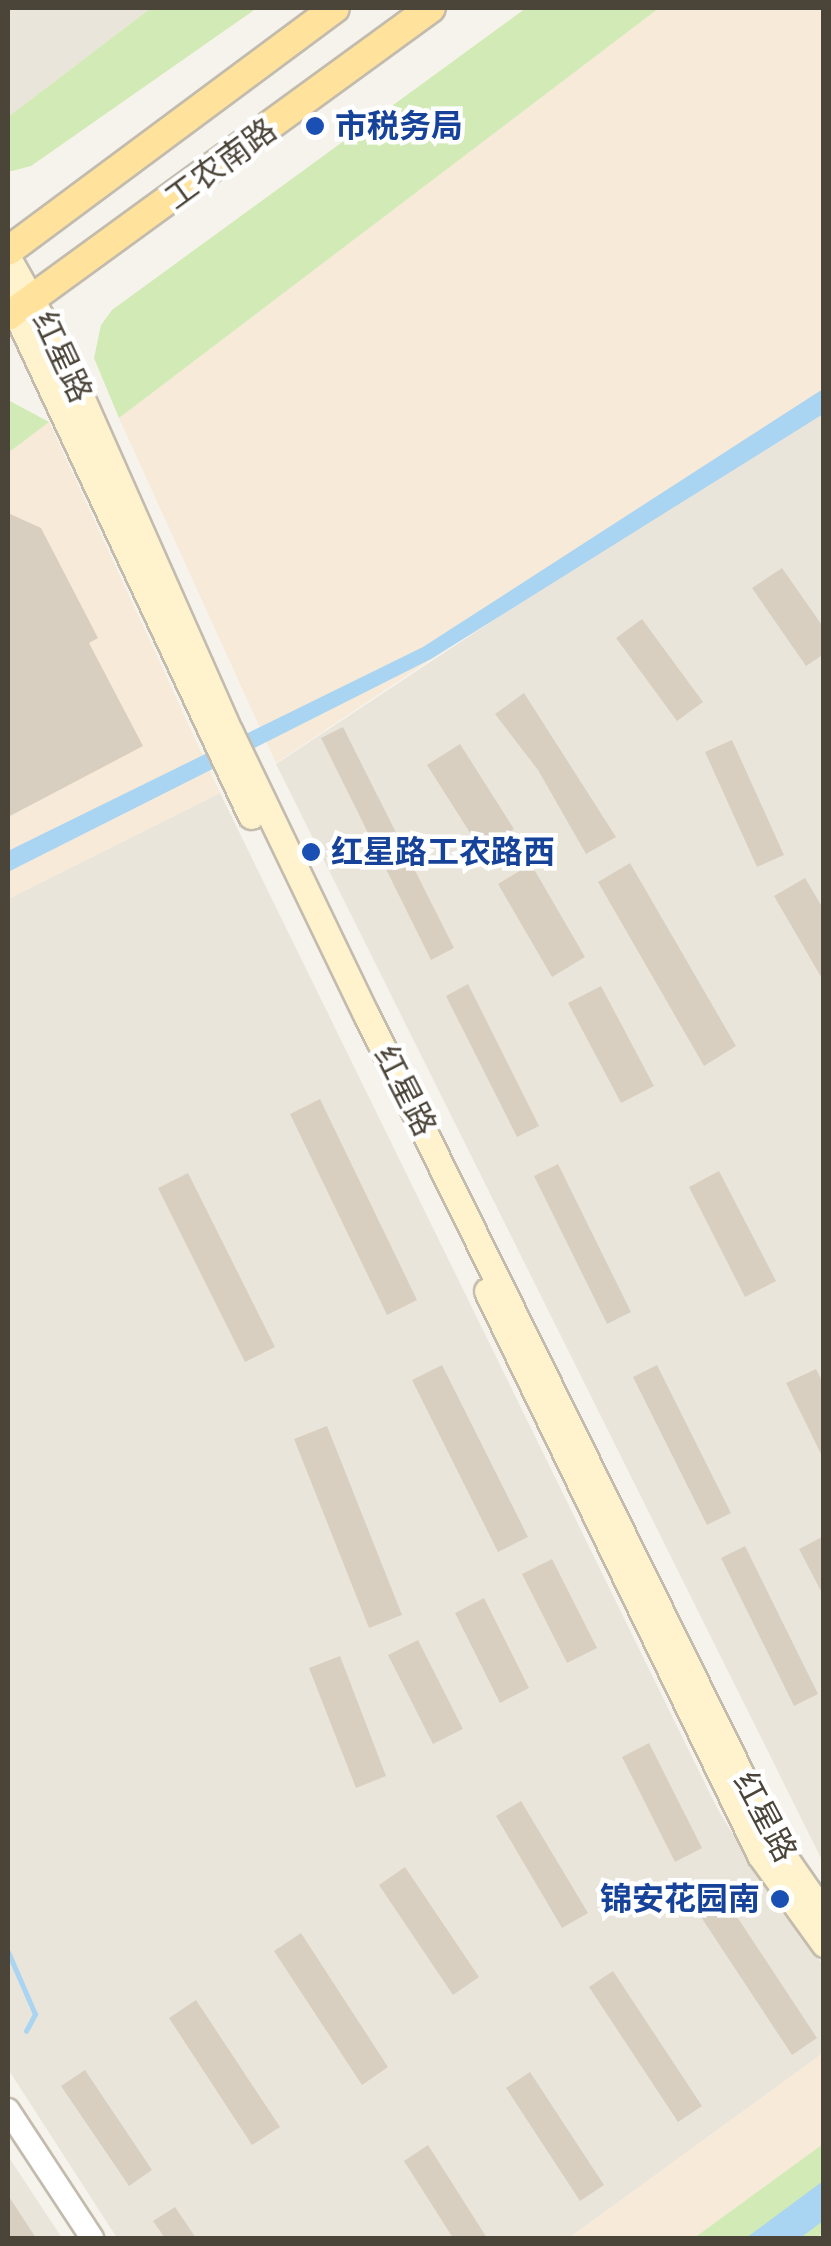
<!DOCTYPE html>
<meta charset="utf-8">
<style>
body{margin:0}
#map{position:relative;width:831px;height:2246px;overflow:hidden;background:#f6f3ec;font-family:Poppins,"Noto Sans SC",sans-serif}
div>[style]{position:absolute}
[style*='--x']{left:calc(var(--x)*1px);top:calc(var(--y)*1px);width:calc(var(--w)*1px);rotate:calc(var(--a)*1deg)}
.residential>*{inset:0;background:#eae5da}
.commercial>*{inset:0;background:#f7ead8}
.green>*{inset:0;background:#d2eab5}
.water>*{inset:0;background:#a9d4f2}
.stream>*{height:5px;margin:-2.5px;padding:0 2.5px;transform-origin:2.5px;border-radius:2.5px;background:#a9d4f2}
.building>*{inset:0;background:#d8cfc1}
.roads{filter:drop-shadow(2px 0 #c2bbae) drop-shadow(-2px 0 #c2bbae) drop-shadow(0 2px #c2bbae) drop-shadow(0 -2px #c2bbae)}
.tertiary>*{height:22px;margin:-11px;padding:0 11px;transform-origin:11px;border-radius:11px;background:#fff}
.secondary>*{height:25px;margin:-12.5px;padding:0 12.5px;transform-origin:12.5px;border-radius:12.5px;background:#fff3cd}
.primary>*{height:28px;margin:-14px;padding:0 14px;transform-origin:14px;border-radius:14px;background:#ffe39c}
.dots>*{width:28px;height:28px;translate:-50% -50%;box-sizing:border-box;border:5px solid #fff;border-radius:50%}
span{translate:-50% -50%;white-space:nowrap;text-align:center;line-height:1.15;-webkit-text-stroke:9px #fff;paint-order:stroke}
.transit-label{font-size:32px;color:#164399;font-weight:700}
.left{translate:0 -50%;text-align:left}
.right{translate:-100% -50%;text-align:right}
.street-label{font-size:32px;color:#4b4439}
.frame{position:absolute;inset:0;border:10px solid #4b4439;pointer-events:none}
</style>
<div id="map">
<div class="residential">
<div style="clip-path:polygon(8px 8px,151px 8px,8px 117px)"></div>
<div style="clip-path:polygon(823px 402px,823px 1862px,276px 764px)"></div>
<div style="clip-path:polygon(220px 793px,717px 1808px,774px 1902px,823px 1965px,823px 2053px,569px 2238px,117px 2238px,8px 2069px,8px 899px)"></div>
<div style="clip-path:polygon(8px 2156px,62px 2238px,8px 2238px)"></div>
</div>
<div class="commercial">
<div style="clip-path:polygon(659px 8px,823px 8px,823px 397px,276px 763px,119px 418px)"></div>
<div style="clip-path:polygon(49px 422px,220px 793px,8px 899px,8px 453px)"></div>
<div style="clip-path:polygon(823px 2053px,823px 2144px,694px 2238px,569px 2238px)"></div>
</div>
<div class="green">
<div style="clip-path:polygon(151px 8px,257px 8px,31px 166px,8px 172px,8px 117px)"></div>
<div style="clip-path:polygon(526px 8px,659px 8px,119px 418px,94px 358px,101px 325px,112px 310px)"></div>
<div style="clip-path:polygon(8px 400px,49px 422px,8px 453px)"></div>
<div style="clip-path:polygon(823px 2144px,823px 2233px,816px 2238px,694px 2238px)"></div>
</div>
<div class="water">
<div style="clip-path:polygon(823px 389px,823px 414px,431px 659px,8px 872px,8px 851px,423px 647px)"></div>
<div style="clip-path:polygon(823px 2181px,823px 2221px,800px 2238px,746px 2238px)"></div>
</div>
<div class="stream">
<div style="--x:8;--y:1952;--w:68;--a:66.5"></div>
<div style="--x:35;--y:2014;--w:19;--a:118"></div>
</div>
<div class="building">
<div style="clip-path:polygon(8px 513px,41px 528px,98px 638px,89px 643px,143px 746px,8px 817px)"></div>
<div style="clip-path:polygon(782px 568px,824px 628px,824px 654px,806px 666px,752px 588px)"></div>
<div style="clip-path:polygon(642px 619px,703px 702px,677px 721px,616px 638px)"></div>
<div style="clip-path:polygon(524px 693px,616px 837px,586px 854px,538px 770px,495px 714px)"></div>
<div style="clip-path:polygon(343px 727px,454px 948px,431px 960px,321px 738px)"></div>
<div style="clip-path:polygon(732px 740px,784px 855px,757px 867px,705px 752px)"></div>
<div style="clip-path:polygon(460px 744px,514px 829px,481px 850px,427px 765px)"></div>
<div style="clip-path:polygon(630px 863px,736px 1046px,704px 1066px,598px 882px)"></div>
<div style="clip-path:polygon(531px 864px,585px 957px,552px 977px,498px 884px)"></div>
<div style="clip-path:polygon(805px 878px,824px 910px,824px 982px,774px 896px)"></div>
<div style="clip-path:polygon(468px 984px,539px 1126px,517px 1137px,446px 996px)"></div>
<div style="clip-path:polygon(601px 986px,654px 1086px,621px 1103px,568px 1003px)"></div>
<div style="clip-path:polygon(320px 1099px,417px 1300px,387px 1315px,290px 1114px)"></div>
<div style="clip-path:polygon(558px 1164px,631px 1312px,607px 1324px,534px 1176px)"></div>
<div style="clip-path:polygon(719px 1171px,776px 1281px,745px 1297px,689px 1187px)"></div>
<div style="clip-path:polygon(188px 1173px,275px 1347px,245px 1362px,158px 1188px)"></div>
<div style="clip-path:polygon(442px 1365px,528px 1537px,498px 1552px,412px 1380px)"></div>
<div style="clip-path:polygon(657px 1365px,731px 1513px,707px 1525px,633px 1377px)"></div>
<div style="clip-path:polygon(816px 1369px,824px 1385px,824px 1460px,786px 1383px)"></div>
<div style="clip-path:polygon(327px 1426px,402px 1615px,369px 1628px,294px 1439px)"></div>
<div style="clip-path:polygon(824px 1536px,824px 1597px,799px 1549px)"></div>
<div style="clip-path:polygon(745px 1546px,818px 1694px,794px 1706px,721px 1558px)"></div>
<div style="clip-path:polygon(552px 1559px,597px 1648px,567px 1663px,522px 1574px)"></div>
<div style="clip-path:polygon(484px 1598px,529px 1688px,500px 1703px,455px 1613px)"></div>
<div style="clip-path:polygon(418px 1640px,463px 1729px,433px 1744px,388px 1655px)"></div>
<div style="clip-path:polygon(340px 1656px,386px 1776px,356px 1788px,309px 1668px)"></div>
<div style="clip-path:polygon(649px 1743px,702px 1848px,675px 1862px,622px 1757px)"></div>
<div style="clip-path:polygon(521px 1801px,588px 1913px,562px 1928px,496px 1816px)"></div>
<div style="clip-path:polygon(405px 1867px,479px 1977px,453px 1995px,379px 1885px)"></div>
<div style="clip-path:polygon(726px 1900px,817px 2038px,792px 2055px,701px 1917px)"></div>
<div style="clip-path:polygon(301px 1933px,388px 2067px,362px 2085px,274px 1951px)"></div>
<div style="clip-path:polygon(613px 1971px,702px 2106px,678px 2122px,589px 1987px)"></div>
<div style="clip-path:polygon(196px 2000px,280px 2127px,252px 2145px,169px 2018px)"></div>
<div style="clip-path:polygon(85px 2070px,152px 2170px,129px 2186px,61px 2086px)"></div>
<div style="clip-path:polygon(530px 2072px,604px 2185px,580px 2201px,506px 2088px)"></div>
<div style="clip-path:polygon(428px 2145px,487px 2238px,453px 2238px,404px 2161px)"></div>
<div style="clip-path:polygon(8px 2195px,36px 2238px,8px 2238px)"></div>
<div style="clip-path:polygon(175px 2207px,196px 2238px,165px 2238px,153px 2221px)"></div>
</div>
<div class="roads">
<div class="tertiary">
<div style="--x:8;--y:2110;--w:153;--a:56.7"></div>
</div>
<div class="secondary">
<div style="--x:8;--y:258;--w:115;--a:60.8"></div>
<div style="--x:64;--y:358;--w:409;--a:66.1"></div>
<div style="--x:230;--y:732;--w:313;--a:64.3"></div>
<div style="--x:366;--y:1014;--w:927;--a:63.74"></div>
<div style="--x:776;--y:1845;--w:84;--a:55.2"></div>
<div style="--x:8;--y:296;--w:574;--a:64.95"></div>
<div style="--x:487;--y:1291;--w:627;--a:64.17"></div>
<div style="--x:760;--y:1855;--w:110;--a:54.3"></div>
</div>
<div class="primary">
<div style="--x:8;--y:251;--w:407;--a:-36.6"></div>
<div style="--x:8;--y:316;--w:523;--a:-36.06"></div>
</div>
</div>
<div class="dots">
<div style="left:315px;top:126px;background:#1a4fb4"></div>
<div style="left:311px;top:852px;background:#1a4fb4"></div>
<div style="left:780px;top:1899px;background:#1a4fb4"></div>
</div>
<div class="transit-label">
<span class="left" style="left:335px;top:126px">市税务局</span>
<span class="left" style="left:331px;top:852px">红星路工农路西</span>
<span class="right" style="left:760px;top:1899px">锦安花园南</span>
</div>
<div class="street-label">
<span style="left:221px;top:164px;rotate:-36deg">工农南路</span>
<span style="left:62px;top:357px;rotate:65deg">红星路</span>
<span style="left:405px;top:1091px;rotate:63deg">红星路</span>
<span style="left:765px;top:1817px;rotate:62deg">红星路</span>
</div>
<div class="frame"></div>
</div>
